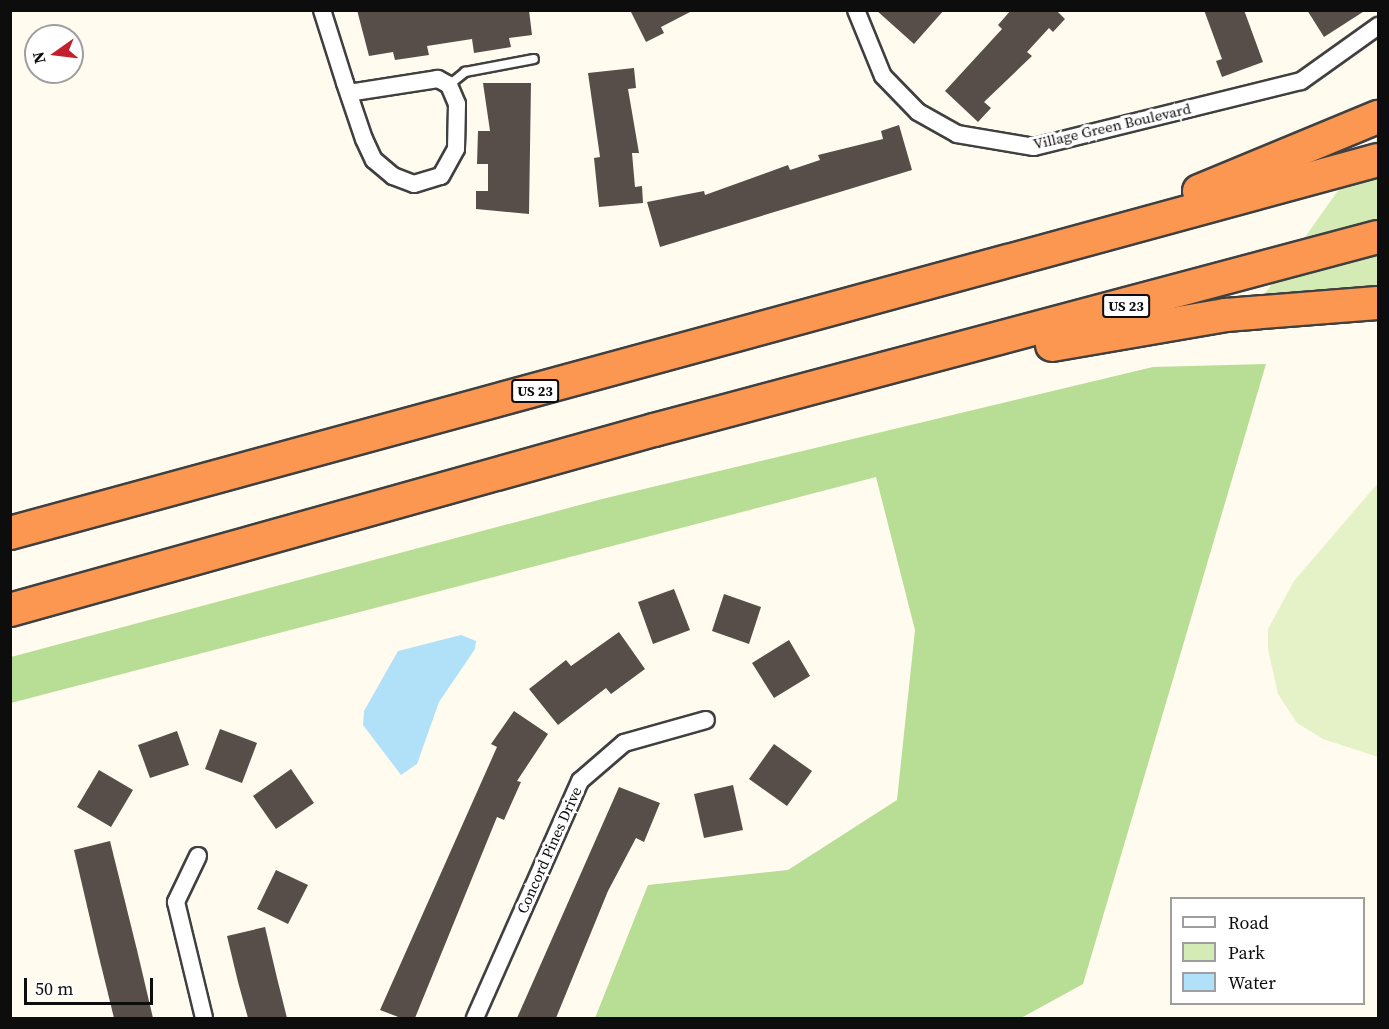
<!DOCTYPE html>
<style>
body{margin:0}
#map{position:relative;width:1389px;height:1029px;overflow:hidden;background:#fffbee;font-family:"Source Serif 4",serif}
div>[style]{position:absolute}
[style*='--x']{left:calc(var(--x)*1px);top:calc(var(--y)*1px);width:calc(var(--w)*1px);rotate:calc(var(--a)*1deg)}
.green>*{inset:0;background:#d4ebb6}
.forest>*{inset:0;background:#b8dd94}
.pitch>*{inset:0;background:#e5f2c8}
.water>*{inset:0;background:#b0e1f9}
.building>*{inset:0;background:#574e49}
.roads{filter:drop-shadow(2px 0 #404040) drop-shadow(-2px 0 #404040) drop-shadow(0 2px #404040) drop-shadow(0 -2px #404040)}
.lane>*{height:8px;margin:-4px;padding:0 4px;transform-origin:4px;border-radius:4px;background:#fff}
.street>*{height:16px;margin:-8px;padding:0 8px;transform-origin:8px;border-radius:8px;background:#fff}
.highway>*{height:32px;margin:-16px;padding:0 16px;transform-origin:16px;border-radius:16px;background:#fb9750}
span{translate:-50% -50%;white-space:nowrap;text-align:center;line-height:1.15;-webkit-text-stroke:6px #fff;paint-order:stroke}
.shield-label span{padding:2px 4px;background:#fff;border:2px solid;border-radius:4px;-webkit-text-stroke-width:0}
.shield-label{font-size:14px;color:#0d0d0d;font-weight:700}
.street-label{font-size:15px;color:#0d0d0d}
.frame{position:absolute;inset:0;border:12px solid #0d0d0d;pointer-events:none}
.legend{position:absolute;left:1170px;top:897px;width:195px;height:108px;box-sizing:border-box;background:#fff;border:2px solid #9e9e9e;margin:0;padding:8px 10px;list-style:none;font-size:18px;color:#0d0d0d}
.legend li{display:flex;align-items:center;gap:12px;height:30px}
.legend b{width:30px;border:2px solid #9e9e9e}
.north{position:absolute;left:24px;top:24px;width:60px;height:60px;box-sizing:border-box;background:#fff;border:2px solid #9e9e9e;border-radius:50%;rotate:256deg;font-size:16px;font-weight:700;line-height:24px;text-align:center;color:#0d0d0d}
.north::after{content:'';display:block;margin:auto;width:21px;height:27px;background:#c41f2e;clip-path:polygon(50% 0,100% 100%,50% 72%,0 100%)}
.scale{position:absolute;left:24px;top:978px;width:129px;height:27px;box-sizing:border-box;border:3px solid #0d0d0d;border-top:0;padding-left:8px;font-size:18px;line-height:21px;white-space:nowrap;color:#0d0d0d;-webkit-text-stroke:4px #fff;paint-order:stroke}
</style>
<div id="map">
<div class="green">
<div style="clip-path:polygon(1378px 139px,1378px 292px,1264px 295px,1371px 144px)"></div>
</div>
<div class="forest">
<div style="clip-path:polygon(1266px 364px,1083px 984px,1021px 1018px,595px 1018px,648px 885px,788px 870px,897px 800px,915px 630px,876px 477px,11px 703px,11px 657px,602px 499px,1153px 367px)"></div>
</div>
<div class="pitch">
<div style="clip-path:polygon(1378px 483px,1378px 757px,1323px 739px,1297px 723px,1278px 694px,1268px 649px,1268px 629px,1294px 581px)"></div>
</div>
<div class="water">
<div style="clip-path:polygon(461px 635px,476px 641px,475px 649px,439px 702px,417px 764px,401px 775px,363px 725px,364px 711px,398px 651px)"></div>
</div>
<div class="building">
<div style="clip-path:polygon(357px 10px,529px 10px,532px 35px,509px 38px,511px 47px,474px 53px,472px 39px,427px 46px,429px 55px,395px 60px,393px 52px,369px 56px)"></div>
<div style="clip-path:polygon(630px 10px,694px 10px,661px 27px,664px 33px,646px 42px)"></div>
<div style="clip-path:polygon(876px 10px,944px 10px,914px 44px)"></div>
<div style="clip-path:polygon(1011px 10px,1056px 10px,1065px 19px,1053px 32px,1049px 28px,1027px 52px,1032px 56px,984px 102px,991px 108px,978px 122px,945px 91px,1002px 29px,998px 25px)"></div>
<div style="clip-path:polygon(1204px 10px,1244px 10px,1263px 62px,1222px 77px,1216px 61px,1222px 59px)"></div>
<div style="clip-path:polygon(1307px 10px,1366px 10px,1324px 37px)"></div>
<div style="clip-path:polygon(634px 68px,636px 88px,628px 89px,639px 153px,632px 153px,635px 187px,642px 186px,643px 203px,599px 207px,594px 158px,600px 157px,588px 73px)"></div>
<div style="clip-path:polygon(483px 83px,531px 83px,529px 214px,476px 209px,476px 191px,488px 191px,488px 164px,477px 164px,478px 131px,490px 131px)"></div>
<div style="clip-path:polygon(899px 125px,912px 170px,660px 247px,647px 202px,704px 191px,705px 195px,788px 165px,790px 170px,820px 160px,818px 155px,883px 139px,881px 131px)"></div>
<div style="clip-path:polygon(674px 589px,690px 630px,653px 644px,638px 602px)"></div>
<div style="clip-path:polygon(724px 594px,761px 607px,749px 644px,712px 631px)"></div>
<div style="clip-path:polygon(619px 632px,645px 669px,611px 694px,606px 688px,558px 725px,529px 689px,566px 660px,571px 666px)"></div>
<div style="clip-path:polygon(789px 640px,810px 676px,774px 698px,752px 663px)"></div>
<div style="clip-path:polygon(514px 711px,548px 734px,517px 781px,521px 782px,504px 820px,497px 817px,415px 1018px,401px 1018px,380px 1010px,497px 747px,491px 744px)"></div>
<div style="clip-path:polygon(220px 729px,257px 743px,242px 783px,205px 769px)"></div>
<div style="clip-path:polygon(177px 731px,189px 765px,150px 778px,138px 745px)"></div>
<div style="clip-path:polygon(774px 744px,812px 771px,787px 806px,749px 779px)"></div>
<div style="clip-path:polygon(291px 769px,314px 803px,276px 829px,253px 796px)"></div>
<div style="clip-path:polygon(99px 770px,133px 790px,111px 827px,77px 807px)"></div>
<div style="clip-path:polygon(733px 785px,743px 830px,704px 838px,694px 794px)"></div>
<div style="clip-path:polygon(619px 787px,660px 803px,644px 842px,636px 838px,608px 891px,556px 1018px,517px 1018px)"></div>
<div style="clip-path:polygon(110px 841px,137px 950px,153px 1018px,114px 1018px,98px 953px,74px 850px)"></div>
<div style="clip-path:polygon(276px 870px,308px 885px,288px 924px,257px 909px)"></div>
<div style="clip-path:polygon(265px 927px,277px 978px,287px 1018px,248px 1018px,238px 982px,227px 936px)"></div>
</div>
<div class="roads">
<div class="lane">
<div style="--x:449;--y:85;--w:21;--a:-39"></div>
<div style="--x:465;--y:72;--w:70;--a:-10.7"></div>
</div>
<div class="street">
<div style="--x:322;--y:10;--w:77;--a:72.5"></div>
<div style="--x:345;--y:83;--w:59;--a:71.3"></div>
<div style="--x:364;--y:139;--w:23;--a:65"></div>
<div style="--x:374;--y:160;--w:25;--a:40"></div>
<div style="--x:393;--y:176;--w:22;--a:21"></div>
<div style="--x:414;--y:184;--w:28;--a:-17"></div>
<div style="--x:441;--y:176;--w:31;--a:-61"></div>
<div style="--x:456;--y:149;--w:45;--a:-88.7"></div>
<div style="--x:457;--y:104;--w:21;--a:-113"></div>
<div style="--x:449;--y:85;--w:13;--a:-151"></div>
<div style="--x:438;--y:79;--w:90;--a:171.1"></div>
<div style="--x:856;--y:10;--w:71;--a:67.8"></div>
<div style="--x:883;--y:76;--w:50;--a:45.8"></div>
<div style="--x:918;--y:112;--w:45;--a:29.4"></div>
<div style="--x:957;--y:134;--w:78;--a:9.6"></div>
<div style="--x:1034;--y:147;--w:275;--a:-13.9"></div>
<div style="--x:1301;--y:81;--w:95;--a:-35.5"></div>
<div style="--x:198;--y:856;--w:51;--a:115.6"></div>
<div style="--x:176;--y:902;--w:119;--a:76.4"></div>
<div style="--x:475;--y:1018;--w:259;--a:-66.1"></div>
<div style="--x:580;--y:781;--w:58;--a:-40.8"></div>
<div style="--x:624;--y:743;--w:85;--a:-15.7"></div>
</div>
<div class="highway">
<div style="--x:1199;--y:191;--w:194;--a:-22.5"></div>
<div style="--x:1052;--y:345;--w:177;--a:-9.8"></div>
<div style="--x:1226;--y:315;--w:152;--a:-4.5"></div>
<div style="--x:10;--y:533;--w:1418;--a:-15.25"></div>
<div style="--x:10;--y:610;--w:669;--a:-15.62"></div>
<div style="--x:654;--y:430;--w:749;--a:-14.93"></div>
</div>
</div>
<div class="shield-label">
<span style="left:1126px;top:306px">US 23</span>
<span style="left:535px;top:391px">US 23</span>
</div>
<div class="street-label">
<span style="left:1112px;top:126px;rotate:-13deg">Village Green Boulevard</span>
<span style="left:549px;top:850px;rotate:-66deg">Concord Pines Drive</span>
</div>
<div class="frame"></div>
<ul class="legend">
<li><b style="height:8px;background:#fff"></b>Road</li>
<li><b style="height:16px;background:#d4ebb6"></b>Park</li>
<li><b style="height:16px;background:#b0e1f9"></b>Water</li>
</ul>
<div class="north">N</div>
<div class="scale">50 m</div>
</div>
